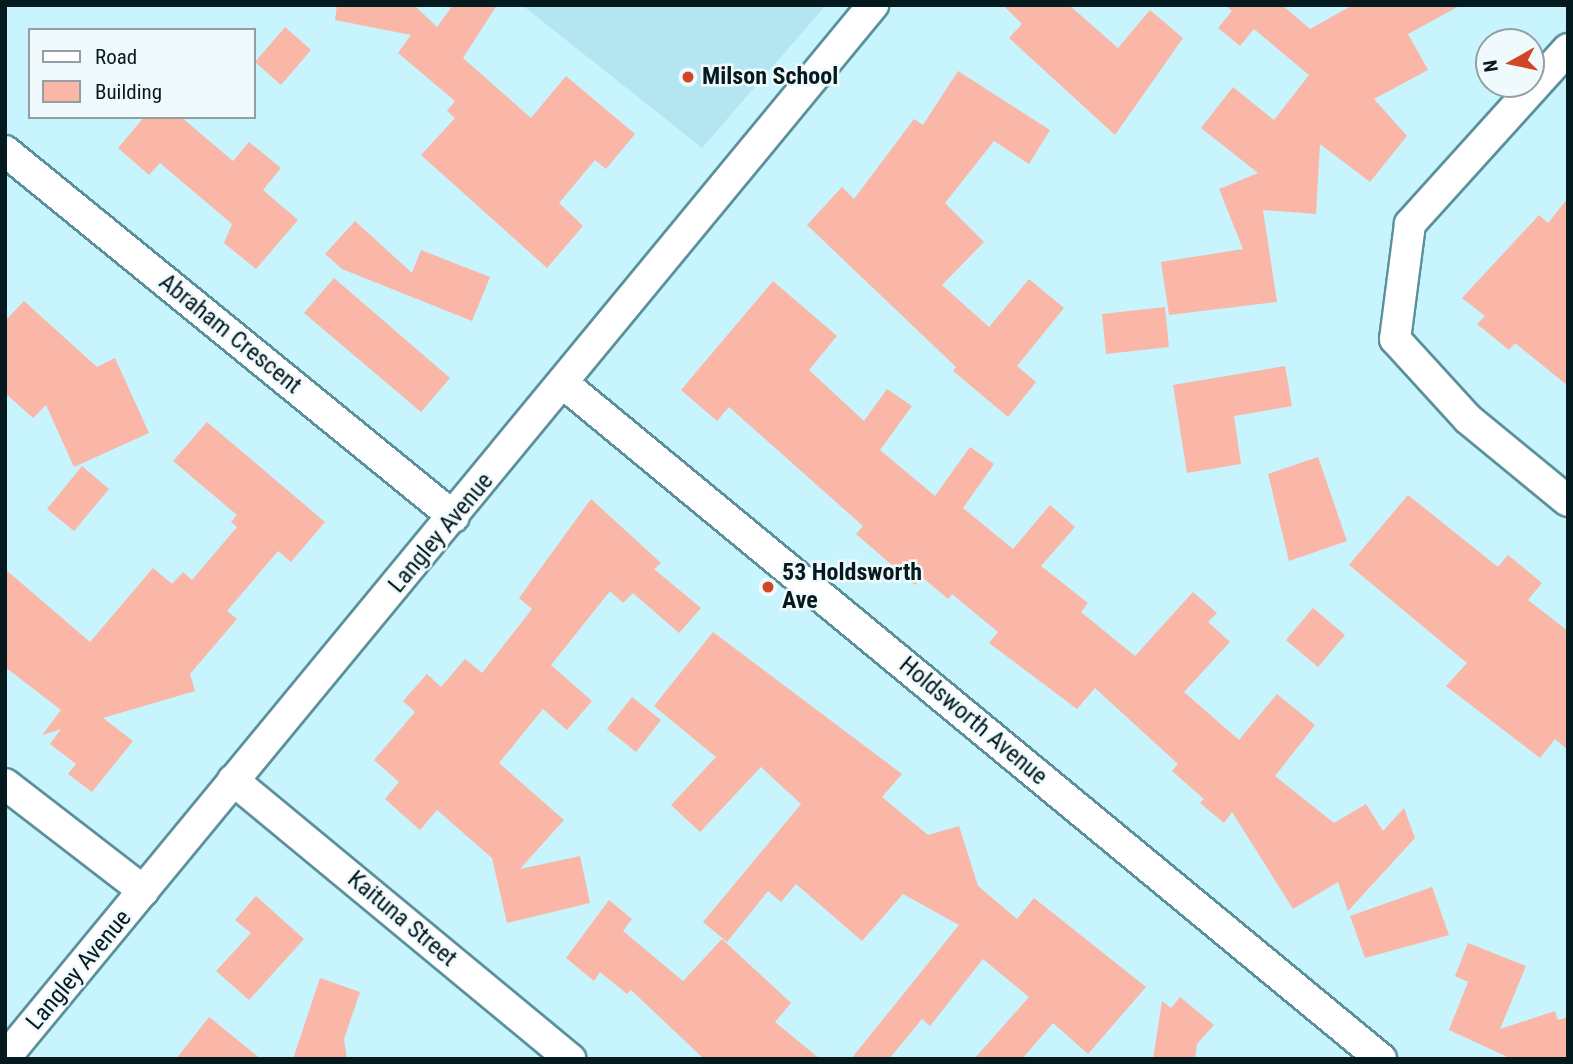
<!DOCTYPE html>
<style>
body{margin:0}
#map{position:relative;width:1573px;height:1064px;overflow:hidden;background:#c8f4fe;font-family:"Roboto Condensed",sans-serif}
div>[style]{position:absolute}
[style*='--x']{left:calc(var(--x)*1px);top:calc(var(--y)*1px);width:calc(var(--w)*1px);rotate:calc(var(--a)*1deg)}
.built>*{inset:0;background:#b4e6f1}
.building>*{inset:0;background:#fab7a7}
.roads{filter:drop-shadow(2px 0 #5c909c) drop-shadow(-2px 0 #5c909c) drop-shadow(0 2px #5c909c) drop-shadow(0 -2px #5c909c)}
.street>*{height:30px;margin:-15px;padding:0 15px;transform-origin:15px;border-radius:15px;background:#fff}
.dots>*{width:19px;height:19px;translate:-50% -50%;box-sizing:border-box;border:4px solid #f0fafd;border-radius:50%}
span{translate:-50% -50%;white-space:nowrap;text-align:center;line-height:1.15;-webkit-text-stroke:5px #f0fafd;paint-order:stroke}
.poi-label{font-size:24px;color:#051a1f;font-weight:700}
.left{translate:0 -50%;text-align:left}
.street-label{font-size:24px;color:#051a1f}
.frame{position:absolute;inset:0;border:7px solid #051a1f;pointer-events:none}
.legend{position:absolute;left:28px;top:28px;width:228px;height:91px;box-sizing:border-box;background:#f0fafd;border:2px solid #92a0a4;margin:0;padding:9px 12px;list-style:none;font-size:21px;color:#051a1f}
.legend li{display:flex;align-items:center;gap:14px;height:35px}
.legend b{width:35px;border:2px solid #92a0a4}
.north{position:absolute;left:1475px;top:28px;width:70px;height:70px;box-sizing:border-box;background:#f0fafd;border:2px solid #92a0a4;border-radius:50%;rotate:261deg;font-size:19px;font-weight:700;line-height:28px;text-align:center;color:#051a1f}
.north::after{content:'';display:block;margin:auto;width:24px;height:32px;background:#d04626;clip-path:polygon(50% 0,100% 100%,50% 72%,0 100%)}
</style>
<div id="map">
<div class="built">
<div style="clip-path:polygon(522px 5px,826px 5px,702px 148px)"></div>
</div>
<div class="building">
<div style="clip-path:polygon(337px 5px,414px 5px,437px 27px,453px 5px,497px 5px,463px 58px,531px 118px,566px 76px,635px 134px,606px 169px,595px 160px,559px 203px,583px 226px,547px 268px,421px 155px,455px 118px,447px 111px,455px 101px,398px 53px,411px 35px,335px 20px)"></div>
<div style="clip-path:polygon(1003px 5px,1069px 5px,1118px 48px,1150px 10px,1183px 38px,1115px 135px,1009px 38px,1022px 24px)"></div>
<div style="clip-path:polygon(1225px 5px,1282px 5px,1310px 29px,1353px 5px,1461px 5px,1408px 34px,1428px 70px,1374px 99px,1407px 136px,1370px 182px,1320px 144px,1316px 214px,1263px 210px,1277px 302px,1169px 315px,1161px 262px,1243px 249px,1219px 189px,1258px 173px,1201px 128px,1233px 87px,1274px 120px,1309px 75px,1254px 29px,1240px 46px,1218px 28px,1232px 11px)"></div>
<div style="clip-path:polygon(285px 27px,311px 50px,281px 85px,255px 62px)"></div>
<div style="clip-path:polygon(958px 71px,1050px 130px,1029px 164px,994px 141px,945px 203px,984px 242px,942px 285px,989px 327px,1029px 279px,1064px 308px,1017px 366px,1036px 382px,1008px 417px,953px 371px,956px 367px,807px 225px,842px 187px,854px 199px,914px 119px,923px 125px)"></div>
<div style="clip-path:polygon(144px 117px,181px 117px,233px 161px,249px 142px,281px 168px,263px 190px,298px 220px,256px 269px,224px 243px,232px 224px,160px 163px,149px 175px,118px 148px)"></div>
<div style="clip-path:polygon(1568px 198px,1568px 386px,1515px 343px,1509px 350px,1477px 324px,1485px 316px,1462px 298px,1539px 215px,1548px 223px)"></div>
<div style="clip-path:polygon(355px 221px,412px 273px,421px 250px,490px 277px,472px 321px,342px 269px,325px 254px)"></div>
<div style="clip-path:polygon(334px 278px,450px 378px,421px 412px,304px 313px)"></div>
<div style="clip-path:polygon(773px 281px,837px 336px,809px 370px,864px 421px,887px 389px,912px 406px,880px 450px,935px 496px,970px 447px,994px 464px,963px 508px,1013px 549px,1050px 505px,1075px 527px,1041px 566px,1088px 603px,1081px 612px,1135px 656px,1193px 592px,1217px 613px,1208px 622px,1230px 642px,1184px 692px,1239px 740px,1277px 694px,1315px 725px,1275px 776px,1334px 823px,1366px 804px,1383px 831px,1404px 808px,1415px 838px,1348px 911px,1338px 882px,1293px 909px,1232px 812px,1224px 823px,1200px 803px,1204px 799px,1172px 771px,1178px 764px,1095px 688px,1077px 709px,989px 643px,998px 632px,952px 594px,948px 599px,922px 577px,915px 585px,856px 534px,863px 526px,729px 407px,717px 421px,681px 390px)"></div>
<div style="clip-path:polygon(24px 301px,97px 367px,115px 358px,149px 433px,74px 467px,46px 405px,33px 418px,5px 393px,5px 321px)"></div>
<div style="clip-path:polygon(1165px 307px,1169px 347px,1106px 354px,1102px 314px)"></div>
<div style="clip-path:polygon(1285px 366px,1292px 406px,1234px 416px,1241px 464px,1187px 473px,1173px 385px)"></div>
<div style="clip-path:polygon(207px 422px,325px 522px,291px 562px,278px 551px,227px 611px,237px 619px,190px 674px,195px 691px,103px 718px,133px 741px,92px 792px,68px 774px,76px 764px,50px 744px,61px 729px,42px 735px,61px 710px,5px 667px,5px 569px,90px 642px,153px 568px,172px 584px,183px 572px,192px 580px,237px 527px,231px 522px,237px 515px,173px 461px)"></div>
<div style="clip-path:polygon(1318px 457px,1347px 541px,1289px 561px,1268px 474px)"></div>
<div style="clip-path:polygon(82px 466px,109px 489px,74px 531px,47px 509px)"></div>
<div style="clip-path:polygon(1408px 495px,1498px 567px,1508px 555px,1542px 583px,1528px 600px,1568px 631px,1568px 750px,1555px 739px,1540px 758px,1446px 686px,1467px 663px,1349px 565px)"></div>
<div style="clip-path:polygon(591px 499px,661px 563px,654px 569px,701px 608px,679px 633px,633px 593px,623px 603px,610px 591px,551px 665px,592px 701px,567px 730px,543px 709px,499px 763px,564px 820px,520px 869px,580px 856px,590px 903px,507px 923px,492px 858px,437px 810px,420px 830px,385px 799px,399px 782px,374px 760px,415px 712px,403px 701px,427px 674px,441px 687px,465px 659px,482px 673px,532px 609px,519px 598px)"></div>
<div style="clip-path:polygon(1313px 608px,1345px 635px,1318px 667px,1286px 640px)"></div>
<div style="clip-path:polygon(713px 632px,902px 774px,882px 797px,928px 835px,959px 826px,978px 886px,1017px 919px,1034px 898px,1146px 987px,1088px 1054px,1053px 1023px,1022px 1059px,974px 1059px,1029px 997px,983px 959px,930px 1026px,922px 1019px,889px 1059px,851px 1059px,959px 925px,903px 894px,862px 941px,796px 884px,781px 902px,768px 891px,727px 942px,703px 922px,801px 804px,761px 767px,700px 832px,671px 805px,716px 757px,654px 706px)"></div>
<div style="clip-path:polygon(632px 697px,661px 720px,636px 752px,607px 729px)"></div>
<div style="clip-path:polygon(1432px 887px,1449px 935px,1365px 958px,1350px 916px)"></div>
<div style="clip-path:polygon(256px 896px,304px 939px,249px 1000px,216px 971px,251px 933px,235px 920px)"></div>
<div style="clip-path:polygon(609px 900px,632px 919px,623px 931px,683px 981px,722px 939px,791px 1003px,775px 1022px,820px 1059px,704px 1059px,631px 990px,627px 994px,600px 972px,594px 981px,566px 958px)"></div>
<div style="clip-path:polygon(1468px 943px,1526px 966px,1500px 1029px,1555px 1011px,1558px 1020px,1568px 1017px,1568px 1059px,1512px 1059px,1449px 1030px,1468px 982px,1455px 976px)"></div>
<div style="clip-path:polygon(320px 978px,360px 992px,344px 1039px,347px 1059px,293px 1059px)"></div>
<div style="clip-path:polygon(1180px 997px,1214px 1025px,1197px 1044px,1195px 1059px,1153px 1059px,1162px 1001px,1171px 1008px)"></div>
<div style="clip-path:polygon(209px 1017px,261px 1059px,176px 1059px)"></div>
</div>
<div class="roads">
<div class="street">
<div style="--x:1568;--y:49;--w:236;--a:132.1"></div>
<div style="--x:1410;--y:224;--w:116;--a:97.4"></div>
<div style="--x:1395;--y:339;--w:108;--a:47.6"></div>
<div style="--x:1468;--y:419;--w:129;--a:39.4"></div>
<div style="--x:5;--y:151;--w:579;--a:39.19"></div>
<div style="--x:564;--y:384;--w:1060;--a:39.56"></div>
<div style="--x:233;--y:780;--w:438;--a:39.6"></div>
<div style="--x:5;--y:784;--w:175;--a:37.6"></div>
<div style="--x:5;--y:1058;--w:1365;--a:-50.5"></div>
</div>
</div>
<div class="dots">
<div style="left:688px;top:77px;background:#d04626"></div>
<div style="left:768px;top:587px;background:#d04626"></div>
</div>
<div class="poi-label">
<span class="left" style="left:702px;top:77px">Milson School</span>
<span class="left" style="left:782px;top:587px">53 Holdsworth<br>Ave</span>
</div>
<div class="street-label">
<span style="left:230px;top:334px;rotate:39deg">Abraham Crescent</span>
<span style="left:441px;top:533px;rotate:-50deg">Langley Avenue</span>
<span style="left:973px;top:721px;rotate:40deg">Holdsworth Avenue</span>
<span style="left:402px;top:919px;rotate:40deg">Kaituna Street</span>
<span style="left:79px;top:970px;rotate:-50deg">Langley Avenue</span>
</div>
<div class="frame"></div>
<ul class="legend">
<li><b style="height:9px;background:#fff"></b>Road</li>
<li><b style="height:19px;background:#fab7a7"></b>Building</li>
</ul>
<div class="north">N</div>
</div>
